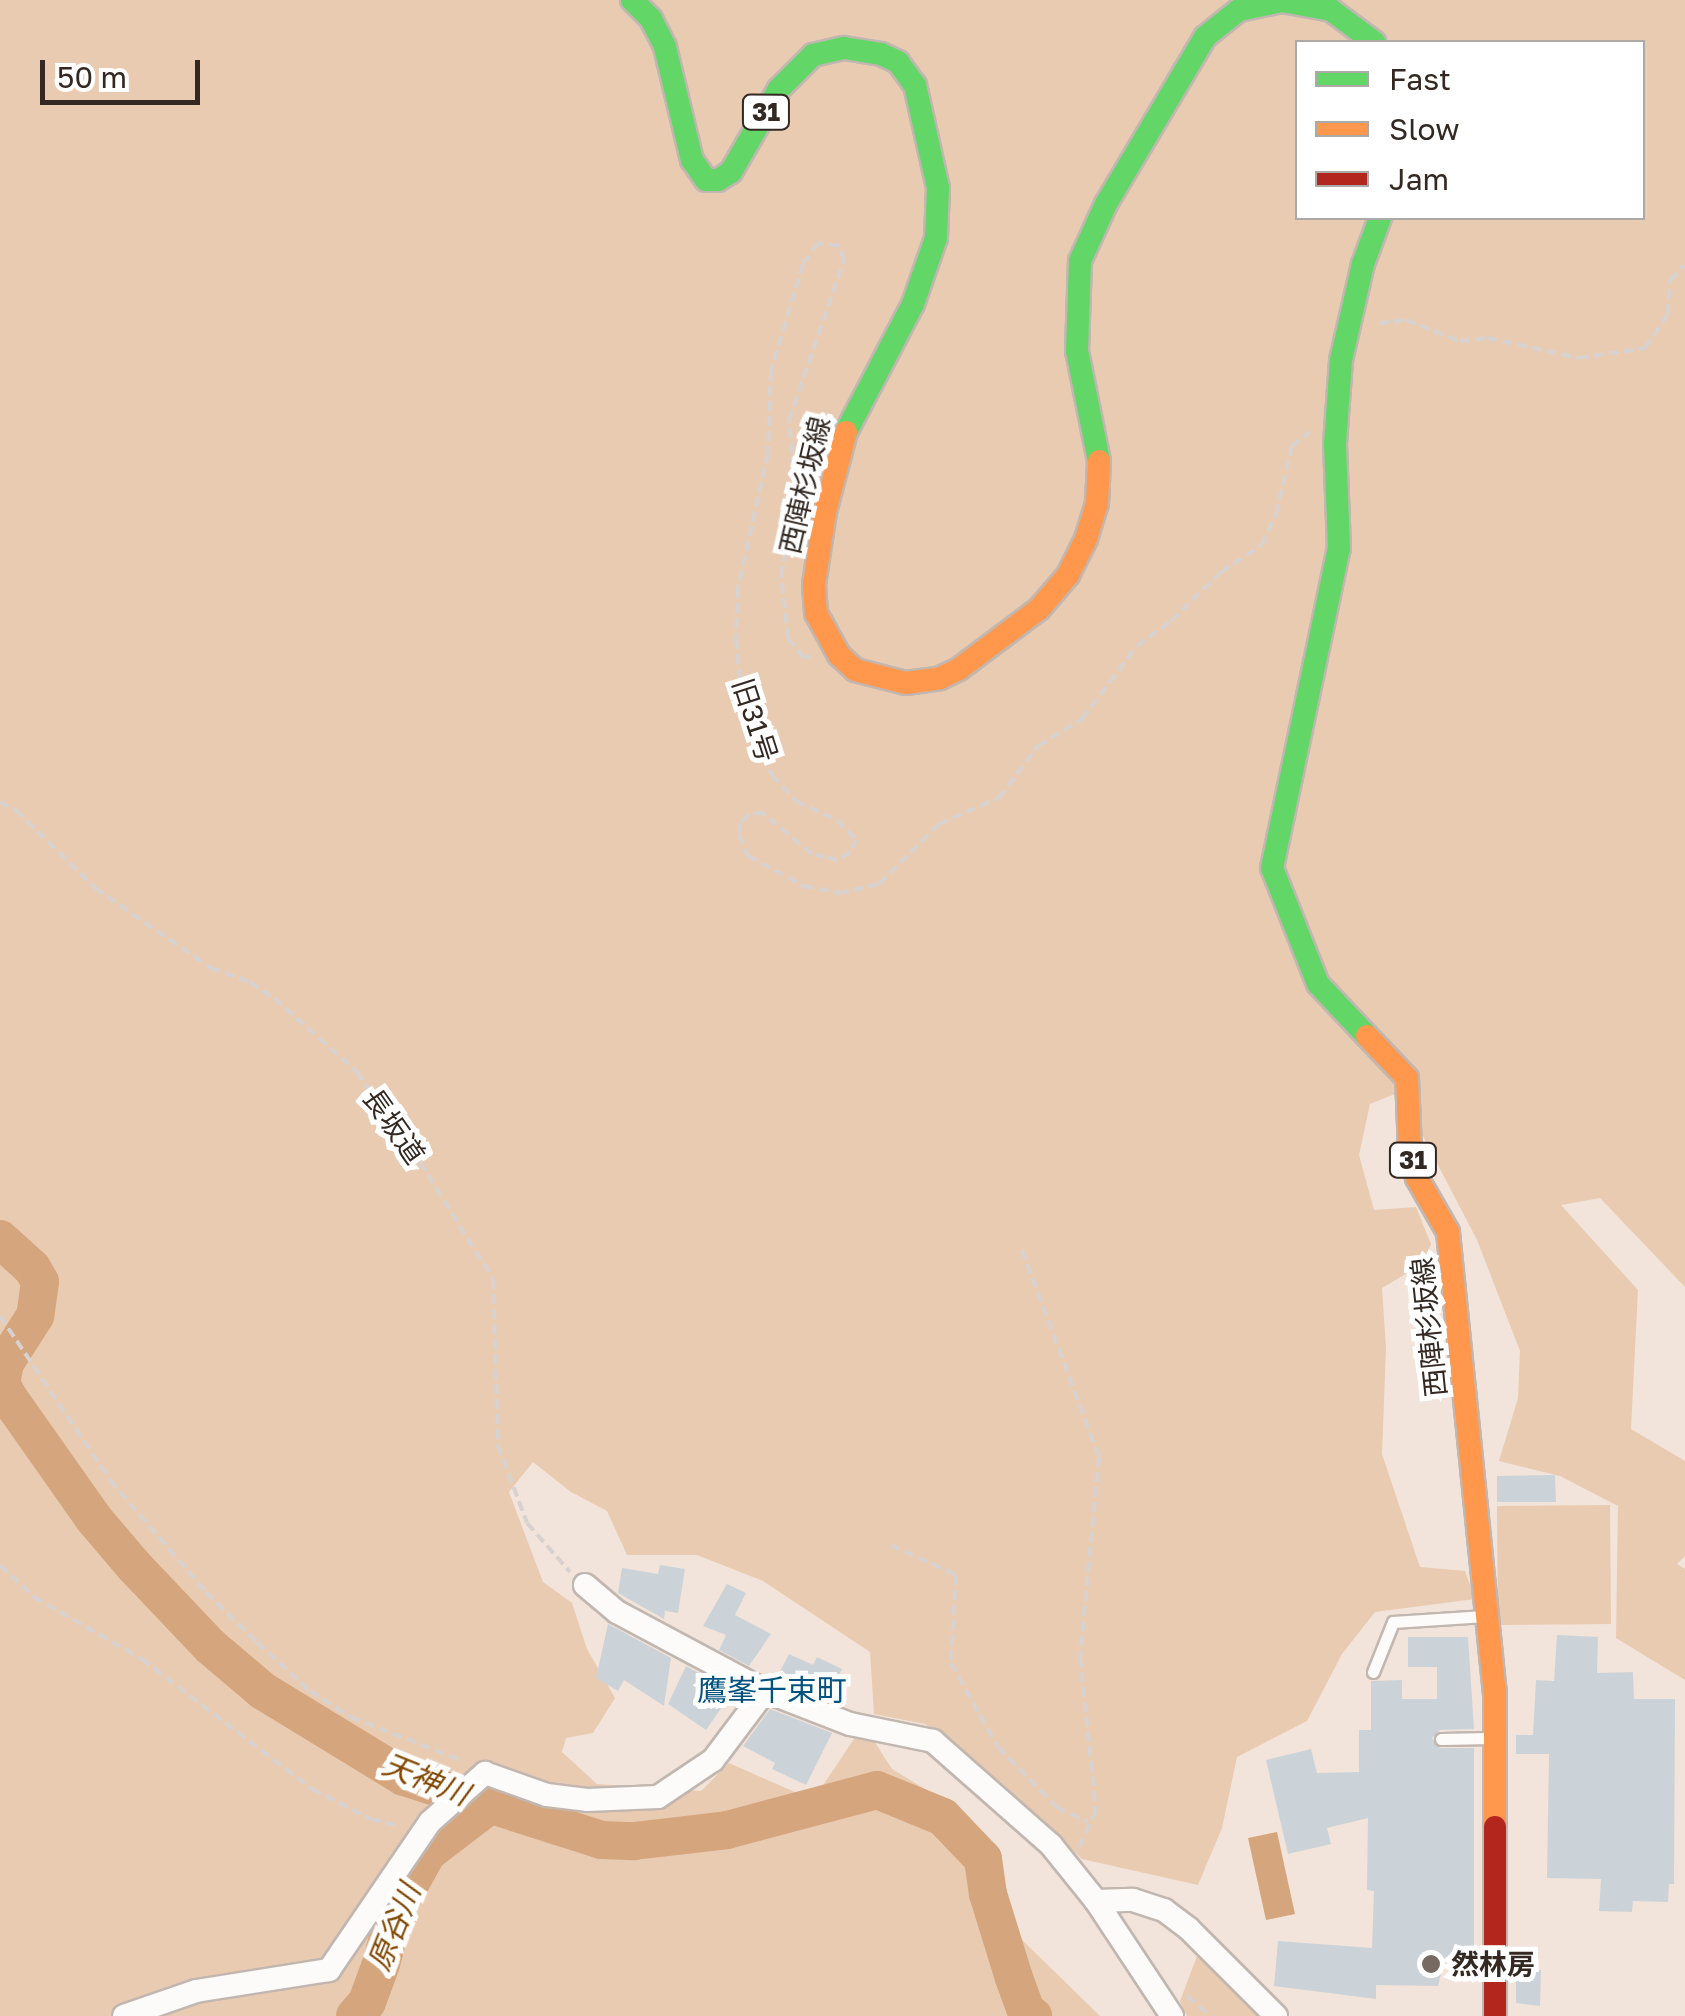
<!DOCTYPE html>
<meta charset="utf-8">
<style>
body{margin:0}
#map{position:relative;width:1685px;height:2016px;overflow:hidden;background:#f2e4da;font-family:"Golos Text","Noto Sans JP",sans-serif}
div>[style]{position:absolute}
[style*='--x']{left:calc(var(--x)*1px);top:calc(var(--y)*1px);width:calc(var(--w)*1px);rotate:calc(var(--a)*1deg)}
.green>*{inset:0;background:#e9cbb2}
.water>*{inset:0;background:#d5a57d}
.river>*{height:38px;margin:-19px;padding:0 19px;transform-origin:19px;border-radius:19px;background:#d5a57d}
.building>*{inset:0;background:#ccd3d8}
.path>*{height:4px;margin-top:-2px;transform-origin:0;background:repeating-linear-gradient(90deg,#d7d2cf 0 10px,transparent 0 15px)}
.roads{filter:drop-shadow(2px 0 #c2b7b0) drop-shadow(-2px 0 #c2b7b0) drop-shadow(0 2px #c2b7b0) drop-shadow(0 -2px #c2b7b0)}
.lane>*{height:11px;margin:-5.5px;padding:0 5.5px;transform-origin:5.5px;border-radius:5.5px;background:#fdfbf9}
.street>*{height:22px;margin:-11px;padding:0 11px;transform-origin:11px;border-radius:11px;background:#fdfbf9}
.fast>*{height:22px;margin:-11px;padding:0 11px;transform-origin:11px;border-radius:11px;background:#63d668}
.slow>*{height:22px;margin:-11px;padding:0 11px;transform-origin:11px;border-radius:11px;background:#ff974d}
.jam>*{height:22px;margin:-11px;padding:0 11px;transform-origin:11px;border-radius:11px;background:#b3261e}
.dots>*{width:28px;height:28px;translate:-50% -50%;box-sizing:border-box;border:5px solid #fff;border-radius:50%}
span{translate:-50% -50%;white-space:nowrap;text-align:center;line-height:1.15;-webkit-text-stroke:10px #fff;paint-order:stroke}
.shield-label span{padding:2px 8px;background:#fff;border:2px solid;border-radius:8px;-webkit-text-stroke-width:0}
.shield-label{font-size:25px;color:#332922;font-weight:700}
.street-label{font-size:28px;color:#332922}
.poi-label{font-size:28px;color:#332922;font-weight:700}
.left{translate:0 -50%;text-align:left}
.neighbourhood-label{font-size:30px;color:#01527f}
.water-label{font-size:30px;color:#814701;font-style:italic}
.legend{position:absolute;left:1295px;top:40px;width:350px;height:180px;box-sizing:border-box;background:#fff;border:2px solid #ada9a7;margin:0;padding:12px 18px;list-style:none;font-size:30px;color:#332922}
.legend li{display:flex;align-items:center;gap:20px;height:50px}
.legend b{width:50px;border:2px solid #ada9a7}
.scale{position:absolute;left:40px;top:60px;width:160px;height:45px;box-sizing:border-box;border:5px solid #332922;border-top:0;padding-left:12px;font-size:30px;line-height:35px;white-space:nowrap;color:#332922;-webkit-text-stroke:8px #fff;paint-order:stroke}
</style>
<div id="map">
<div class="green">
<div style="clip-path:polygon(evenodd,0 0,1685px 0,1685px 1287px,1600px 1198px,1561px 1205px,1638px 1290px,1631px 1429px,1685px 1461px,1685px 1556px,1677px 1564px,1685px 1569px,1685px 1680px,1616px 1638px,1618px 1506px,1560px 1476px,1499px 1461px,1518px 1398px,1520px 1351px,1477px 1240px,1400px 1092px,1370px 1104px,1359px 1155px,1374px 1210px,1416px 1207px,1431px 1244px,1424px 1263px,1382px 1288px,1386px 1348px,1382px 1454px,1420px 1567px,1465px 1571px,1475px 1599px,1375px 1612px,1342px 1654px,1307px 1721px,1237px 1757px,1222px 1828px,1198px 1885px,1082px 1859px,1043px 1820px,925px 1724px,874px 1714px,870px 1652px,763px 1581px,697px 1555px,627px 1555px,607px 1511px,571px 1492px,533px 1462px,509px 1492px,543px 1582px,572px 1603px,587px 1649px,615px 1698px,593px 1733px,566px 1738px,562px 1752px,597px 1784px,701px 1791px,729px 1763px,813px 1800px,856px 1736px,874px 1741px,892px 1769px,930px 1792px,984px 1839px,1016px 1934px,1100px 2016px,0 2016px,0 0,1298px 42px,1642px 42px,1642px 218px,1298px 218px,1298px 42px)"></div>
<div style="clip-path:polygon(1610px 1505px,1611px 1624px,1498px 1625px,1497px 1506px)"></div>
<div style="clip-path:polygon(1197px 1956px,1243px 2002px,1260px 2016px,1187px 2016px,1180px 2001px)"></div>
</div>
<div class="water">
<div style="clip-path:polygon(1277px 1832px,1295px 1914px,1266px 1920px,1248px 1838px)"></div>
</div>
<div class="river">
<div style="--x:0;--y:1239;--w:43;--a:42.2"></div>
<div style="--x:32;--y:1268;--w:16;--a:60"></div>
<div style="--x:40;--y:1282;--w:34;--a:98"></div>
<div style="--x:35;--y:1316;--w:56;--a:122.6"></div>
<div style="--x:5;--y:1363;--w:20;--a:101"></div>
<div style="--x:1;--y:1383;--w:16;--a:63"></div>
<div style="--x:8;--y:1397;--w:149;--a:54.8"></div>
<div style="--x:94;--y:1519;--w:62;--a:49.6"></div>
<div style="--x:134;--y:1566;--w:112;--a:46.5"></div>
<div style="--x:211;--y:1647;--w:68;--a:40.2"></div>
<div style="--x:263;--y:1691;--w:165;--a:31.4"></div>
<div style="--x:404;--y:1777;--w:207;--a:17.7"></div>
<div style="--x:601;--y:1840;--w:33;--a:2"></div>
<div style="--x:634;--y:1841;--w:94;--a:-6.7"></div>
<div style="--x:727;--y:1830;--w:155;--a:-14.9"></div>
<div style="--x:877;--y:1790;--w:71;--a:22.2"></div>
<div style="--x:943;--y:1817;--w:58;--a:46.4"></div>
<div style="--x:983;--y:1859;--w:35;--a:82"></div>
<div style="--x:988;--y:1894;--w:88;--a:72.8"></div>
<div style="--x:1014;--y:1978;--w:37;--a:70"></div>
<div style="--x:1027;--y:2013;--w:7;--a:27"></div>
<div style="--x:355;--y:2016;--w:18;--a:-49"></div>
<div style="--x:367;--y:2002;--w:40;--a:-69.8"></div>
<div style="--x:381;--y:1964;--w:55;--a:-75.2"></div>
<div style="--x:395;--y:1911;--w:66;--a:-61.1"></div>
<div style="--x:427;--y:1853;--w:76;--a:-37.5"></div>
</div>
<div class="building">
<div style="clip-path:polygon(1555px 1475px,1556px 1502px,1497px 1502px,1497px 1476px)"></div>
<div style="clip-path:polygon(660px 1565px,685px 1569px,678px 1613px,665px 1611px,664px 1619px,618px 1593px,622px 1568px,658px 1574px)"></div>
<div style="clip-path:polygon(727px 1584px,746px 1593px,735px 1615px,771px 1634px,749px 1666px,719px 1650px,726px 1635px,703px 1626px)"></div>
<div style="clip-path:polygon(608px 1624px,671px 1658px,664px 1706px,624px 1680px,618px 1691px,596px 1678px)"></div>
<div style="clip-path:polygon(1557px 1635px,1598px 1637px,1597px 1673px,1633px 1672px,1634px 1699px,1675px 1699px,1674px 1884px,1669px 1884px,1668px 1902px,1633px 1901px,1632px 1912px,1599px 1911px,1601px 1879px,1547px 1878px,1549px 1754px,1516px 1754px,1516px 1735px,1533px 1735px,1536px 1680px,1554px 1681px)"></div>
<div style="clip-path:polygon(1408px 1637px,1468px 1637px,1474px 1729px,1440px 1730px,1432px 1738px,1440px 1748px,1474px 1748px,1474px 1962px,1444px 1962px,1438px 1986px,1376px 1985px,1376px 1999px,1274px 1986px,1278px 1941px,1372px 1948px,1374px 1891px,1367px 1890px,1368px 1818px,1327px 1828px,1331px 1844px,1288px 1854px,1266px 1760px,1311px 1749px,1317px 1773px,1359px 1772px,1359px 1730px,1371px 1730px,1371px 1681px,1402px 1680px,1402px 1699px,1437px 1699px,1437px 1667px,1408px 1667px)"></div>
<div style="clip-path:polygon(789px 1654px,813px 1665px,817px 1657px,842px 1669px,827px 1699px,776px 1679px)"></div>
<div style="clip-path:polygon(686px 1666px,733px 1691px,706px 1730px,668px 1704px)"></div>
<div style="clip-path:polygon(770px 1709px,832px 1733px,806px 1785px,772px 1769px,775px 1763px,743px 1746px)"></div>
<div style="clip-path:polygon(1516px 1955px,1530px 1955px,1529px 1970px,1541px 1970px,1540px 2006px,1516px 2003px)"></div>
</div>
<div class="path">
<div style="--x:1379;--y:323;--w:27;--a:-6"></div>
<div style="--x:1406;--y:320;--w:58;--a:21.3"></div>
<div style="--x:1460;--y:341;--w:28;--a:-6"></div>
<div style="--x:1488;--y:338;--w:93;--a:12.4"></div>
<div style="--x:1579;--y:358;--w:67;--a:-8.6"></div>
<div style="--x:1645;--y:348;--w:41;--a:-55.9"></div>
<div style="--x:1668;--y:314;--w:34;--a:-87"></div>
<div style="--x:1670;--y:280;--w:21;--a:-45"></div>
<div style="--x:811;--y:656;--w:7;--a:164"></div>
<div style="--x:804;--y:658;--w:26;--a:-129"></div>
<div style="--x:788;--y:638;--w:62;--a:-96.4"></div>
<div style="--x:781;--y:576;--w:79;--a:-79.1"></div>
<div style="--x:796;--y:498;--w:78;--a:-95.1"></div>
<div style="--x:789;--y:420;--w:169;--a:-71"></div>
<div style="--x:844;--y:260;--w:15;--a:-110"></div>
<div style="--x:839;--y:246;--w:21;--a:-172"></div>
<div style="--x:818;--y:243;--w:26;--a:126"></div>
<div style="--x:803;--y:264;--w:112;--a:106.7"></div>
<div style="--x:771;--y:371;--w:82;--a:92.1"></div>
<div style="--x:768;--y:453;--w:138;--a:102.5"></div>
<div style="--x:738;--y:588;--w:51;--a:92.2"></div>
<div style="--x:736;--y:639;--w:52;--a:84.5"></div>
<div style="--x:741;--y:691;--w:54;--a:73.9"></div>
<div style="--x:756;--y:743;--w:36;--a:63"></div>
<div style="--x:772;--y:775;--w:35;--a:47"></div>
<div style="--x:796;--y:801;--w:45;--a:24.9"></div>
<div style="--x:837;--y:820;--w:28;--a:46"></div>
<div style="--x:856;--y:840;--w:13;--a:117"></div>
<div style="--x:850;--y:852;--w:15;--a:148"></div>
<div style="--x:837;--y:860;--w:12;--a:-166"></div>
<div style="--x:825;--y:857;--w:13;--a:-167"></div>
<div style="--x:812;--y:854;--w:64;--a:-140.1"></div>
<div style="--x:763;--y:813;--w:14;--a:176"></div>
<div style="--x:749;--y:814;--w:13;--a:135"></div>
<div style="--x:740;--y:823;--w:12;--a:95"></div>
<div style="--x:739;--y:835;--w:23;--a:67"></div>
<div style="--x:748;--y:856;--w:64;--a:28.2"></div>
<div style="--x:804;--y:886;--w:36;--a:11"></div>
<div style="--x:839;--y:893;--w:41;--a:-12.7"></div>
<div style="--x:879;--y:884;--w:85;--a:-45"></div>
<div style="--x:939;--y:824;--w:65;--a:-23.4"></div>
<div style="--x:999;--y:798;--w:65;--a:-53.1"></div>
<div style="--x:1038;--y:746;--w:52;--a:-31.5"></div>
<div style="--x:1082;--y:719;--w:91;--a:-53"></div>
<div style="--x:1137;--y:646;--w:42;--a:-36.3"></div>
<div style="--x:1171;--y:621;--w:70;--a:-44.4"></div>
<div style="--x:1221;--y:572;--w:49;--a:-33.4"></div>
<div style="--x:1262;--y:545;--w:34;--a:-66"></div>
<div style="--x:1276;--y:514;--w:70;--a:-76.8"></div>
<div style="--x:1292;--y:446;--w:23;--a:-38"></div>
<div style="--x:0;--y:802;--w:18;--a:27"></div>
<div style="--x:16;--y:810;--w:111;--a:44.6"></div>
<div style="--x:95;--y:888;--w:141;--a:34.6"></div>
<div style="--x:211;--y:968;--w:41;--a:19.7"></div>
<div style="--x:250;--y:982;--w:29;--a:34"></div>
<div style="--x:274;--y:998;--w:111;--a:41.7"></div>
<div style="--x:357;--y:1072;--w:110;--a:55"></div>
<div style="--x:420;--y:1162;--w:138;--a:58"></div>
<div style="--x:493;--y:1279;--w:166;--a:88.3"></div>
<div style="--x:498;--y:1445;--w:83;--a:69.6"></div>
<div style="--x:527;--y:1523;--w:65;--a:48.7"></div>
<div style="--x:1022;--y:1250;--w:221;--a:69.6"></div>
<div style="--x:1099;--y:1457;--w:201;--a:95.4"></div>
<div style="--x:1080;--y:1657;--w:155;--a:84.1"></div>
<div style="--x:1096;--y:1811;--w:40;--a:115"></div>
<div style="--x:0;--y:1316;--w:197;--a:56.1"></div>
<div style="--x:110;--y:1480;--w:148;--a:49.4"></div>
<div style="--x:206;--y:1592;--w:71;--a:44.4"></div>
<div style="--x:257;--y:1642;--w:72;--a:42.8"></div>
<div style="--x:310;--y:1691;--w:49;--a:32.4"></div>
<div style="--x:351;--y:1717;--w:120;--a:21.4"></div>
<div style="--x:891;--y:1545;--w:72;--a:24.8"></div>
<div style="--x:956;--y:1575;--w:88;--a:93.3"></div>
<div style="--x:951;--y:1663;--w:96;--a:60.8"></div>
<div style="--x:998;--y:1747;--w:84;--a:45.5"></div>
<div style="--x:1057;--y:1807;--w:34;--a:26"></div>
<div style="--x:0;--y:1565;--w:47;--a:43.3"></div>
<div style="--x:34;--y:1597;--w:125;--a:29.9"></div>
<div style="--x:142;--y:1659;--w:214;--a:37.4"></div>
<div style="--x:312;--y:1789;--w:66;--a:27"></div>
<div style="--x:371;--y:1819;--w:30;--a:14"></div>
<div style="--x:1187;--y:1996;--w:31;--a:40"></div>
</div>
<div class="roads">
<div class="lane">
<div style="--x:1373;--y:1672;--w:54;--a:-68.2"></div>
<div style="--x:1393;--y:1622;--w:92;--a:-3.7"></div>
<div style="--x:1441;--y:1739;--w:50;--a:-1.1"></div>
</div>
<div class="street">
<div style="--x:585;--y:1585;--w:42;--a:40.2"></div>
<div style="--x:617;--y:1612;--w:168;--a:28.1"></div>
<div style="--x:765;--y:1691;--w:91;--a:21.2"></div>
<div style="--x:850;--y:1724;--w:85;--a:11.6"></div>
<div style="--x:933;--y:1741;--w:157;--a:41.4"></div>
<div style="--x:1051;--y:1845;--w:72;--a:51.2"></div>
<div style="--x:1096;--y:1901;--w:138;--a:56.5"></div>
<div style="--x:1096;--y:1901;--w:37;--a:-2"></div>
<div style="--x:1133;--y:1900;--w:33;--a:18"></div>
<div style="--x:1164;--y:1910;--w:31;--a:37"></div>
<div style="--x:1189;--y:1929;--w:123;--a:45"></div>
<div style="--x:124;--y:2016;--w:76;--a:-19.1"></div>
<div style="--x:196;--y:1991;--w:135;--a:-9"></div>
<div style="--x:329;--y:1970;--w:179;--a:-55.7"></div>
<div style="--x:430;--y:1822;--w:74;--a:-41.7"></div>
<div style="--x:485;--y:1773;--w:66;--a:19.5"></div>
<div style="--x:547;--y:1795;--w:40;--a:7.1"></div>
<div style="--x:587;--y:1800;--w:71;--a:-2.4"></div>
<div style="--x:658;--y:1797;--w:66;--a:-33.9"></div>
<div style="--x:713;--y:1760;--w:86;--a:-53"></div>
</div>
<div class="fast">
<div style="--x:632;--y:0;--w:27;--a:45"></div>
<div style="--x:651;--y:19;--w:31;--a:63"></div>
<div style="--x:665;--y:47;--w:116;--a:76.6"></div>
<div style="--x:692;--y:160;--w:24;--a:55"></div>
<div style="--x:706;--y:180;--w:12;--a:0"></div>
<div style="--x:718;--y:180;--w:15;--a:-32"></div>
<div style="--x:731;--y:172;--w:96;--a:-60"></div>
<div style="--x:779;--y:89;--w:48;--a:-45"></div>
<div style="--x:813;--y:55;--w:32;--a:-13"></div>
<div style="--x:844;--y:48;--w:37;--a:9"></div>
<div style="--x:881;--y:54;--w:19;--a:25"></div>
<div style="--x:898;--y:62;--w:29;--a:54"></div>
<div style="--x:915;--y:85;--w:106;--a:77.4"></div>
<div style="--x:938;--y:188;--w:50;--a:92.3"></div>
<div style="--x:936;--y:238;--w:70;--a:109.2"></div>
<div style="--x:913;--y:304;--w:144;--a:117.6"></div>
<div style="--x:1099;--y:461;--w:112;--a:-101.3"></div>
<div style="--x:1077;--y:351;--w:90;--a:-88.1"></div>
<div style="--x:1080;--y:261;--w:63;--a:-65.5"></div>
<div style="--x:1106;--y:204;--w:194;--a:-59.3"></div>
<div style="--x:1205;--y:37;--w:43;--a:-38.5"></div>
<div style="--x:1239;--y:10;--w:44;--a:-11.8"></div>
<div style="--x:1282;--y:1;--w:50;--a:10.4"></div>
<div style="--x:1331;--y:10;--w:54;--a:36.7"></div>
<div style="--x:1367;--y:1036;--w:71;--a:-133.3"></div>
<div style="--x:1318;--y:984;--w:125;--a:-111.6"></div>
<div style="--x:1272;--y:868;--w:327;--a:-78.2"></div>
<div style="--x:1339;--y:548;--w:104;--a:-92.2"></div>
<div style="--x:1335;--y:444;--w:84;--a:-85.9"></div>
<div style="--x:1341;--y:360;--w:98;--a:-77.1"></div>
<div style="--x:1363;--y:264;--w:49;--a:-69.7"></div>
</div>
<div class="slow">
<div style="--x:846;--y:432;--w:83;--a:104.7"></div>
<div style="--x:825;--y:512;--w:74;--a:98.6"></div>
<div style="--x:814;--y:585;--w:28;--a:86"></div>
<div style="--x:816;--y:613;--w:48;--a:61.3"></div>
<div style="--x:839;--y:655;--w:22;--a:43"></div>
<div style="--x:855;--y:670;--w:53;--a:14.3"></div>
<div style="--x:906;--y:683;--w:34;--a:-8"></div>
<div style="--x:940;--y:678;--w:21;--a:-25"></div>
<div style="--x:959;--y:669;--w:100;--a:-36.9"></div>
<div style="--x:1039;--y:609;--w:45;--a:-49.5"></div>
<div style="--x:1068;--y:575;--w:40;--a:-63.4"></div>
<div style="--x:1086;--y:539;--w:37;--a:-73"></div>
<div style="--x:1097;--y:504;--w:43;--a:-87.3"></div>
<div style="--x:1367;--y:1036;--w:58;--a:46.4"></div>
<div style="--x:1407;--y:1078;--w:72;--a:87.6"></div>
<div style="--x:1410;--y:1150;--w:29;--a:76"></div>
<div style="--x:1417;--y:1178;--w:62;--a:60.1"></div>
<div style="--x:1448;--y:1232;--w:462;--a:84.2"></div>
<div style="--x:1495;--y:1692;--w:135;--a:90"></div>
</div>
<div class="jam">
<div style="--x:1495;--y:1827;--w:189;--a:90"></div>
</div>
</div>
<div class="dots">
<div style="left:1431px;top:1964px;background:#766a62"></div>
</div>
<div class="shield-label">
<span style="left:766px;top:112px">31</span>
<span style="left:1413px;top:1160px">31</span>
</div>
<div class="street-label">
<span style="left:805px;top:485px;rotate:-77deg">西陣杉坂線</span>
<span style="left:755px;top:720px;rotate:72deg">旧31号</span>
<span style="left:394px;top:1126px;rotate:55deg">長坂道</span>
<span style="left:1429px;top:1327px;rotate:-96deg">西陣杉坂線</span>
</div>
<div class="poi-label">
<span class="left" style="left:1451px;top:1964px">然林房</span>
</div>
<div class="neighbourhood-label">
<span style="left:772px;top:1690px">鷹峯千束町</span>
</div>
<div class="water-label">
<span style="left:426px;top:1779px;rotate:22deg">天神川</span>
<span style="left:394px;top:1927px;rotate:-68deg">原谷川</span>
</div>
<ul class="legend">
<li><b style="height:12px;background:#63d668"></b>Fast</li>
<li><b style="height:12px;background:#ff974d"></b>Slow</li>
<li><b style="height:12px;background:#b3261e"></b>Jam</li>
</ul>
<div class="scale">50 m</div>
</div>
